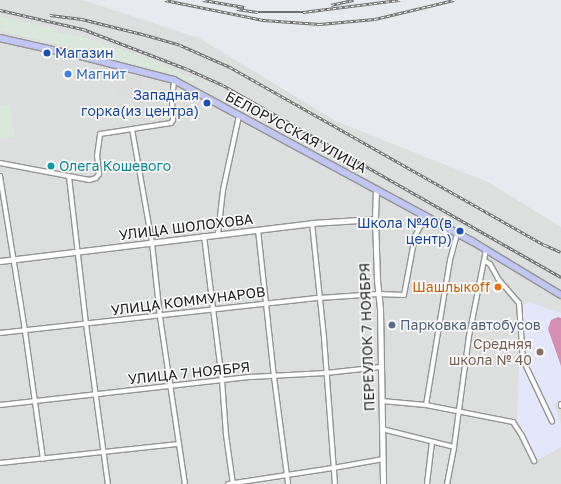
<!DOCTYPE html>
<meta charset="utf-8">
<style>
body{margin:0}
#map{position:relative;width:561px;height:484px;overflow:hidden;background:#e7ebf0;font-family:"Golos Text",sans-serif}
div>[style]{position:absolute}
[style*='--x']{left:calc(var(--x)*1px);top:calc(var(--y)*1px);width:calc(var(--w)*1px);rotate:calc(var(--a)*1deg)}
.residential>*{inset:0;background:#dddede}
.industrial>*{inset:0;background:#dae8db}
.education>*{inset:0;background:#e4e7fc}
.pitch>*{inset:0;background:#d68eb4}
.parking>*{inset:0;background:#dcdcdc}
.roads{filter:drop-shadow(1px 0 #949494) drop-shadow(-1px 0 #949494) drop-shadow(0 1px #949494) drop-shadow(0 -1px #949494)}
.minor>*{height:4px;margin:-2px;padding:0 2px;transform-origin:2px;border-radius:2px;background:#fff}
.tertiary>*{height:5px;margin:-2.5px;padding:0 2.5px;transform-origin:2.5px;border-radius:2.5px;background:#fff}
.secondary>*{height:5.5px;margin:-2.75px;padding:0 2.75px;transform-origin:2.75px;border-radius:2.75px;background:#c1c6f4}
.rail>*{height:2.5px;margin-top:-1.25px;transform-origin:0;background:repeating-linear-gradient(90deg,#fff 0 3px,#6e6e6e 0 6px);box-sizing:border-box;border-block:1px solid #6e6e6e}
.dots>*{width:11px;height:11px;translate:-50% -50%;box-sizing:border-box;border:2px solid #fff;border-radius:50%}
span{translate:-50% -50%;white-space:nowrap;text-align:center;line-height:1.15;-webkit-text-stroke:3px #fff;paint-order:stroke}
.transit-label{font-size:14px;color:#164399}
.left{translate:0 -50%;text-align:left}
.right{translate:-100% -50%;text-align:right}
.shop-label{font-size:14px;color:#366cbe}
.street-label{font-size:14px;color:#202020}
.culture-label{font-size:14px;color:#0d838f}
.food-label{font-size:14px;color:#c56008}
.service-label{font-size:14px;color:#4e5e75}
.education-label{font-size:14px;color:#785e54}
</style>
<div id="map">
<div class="residential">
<div style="clip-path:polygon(0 0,83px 0,199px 38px,336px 121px,488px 182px,561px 227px,561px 484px,0 484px)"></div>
</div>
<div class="industrial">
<div style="clip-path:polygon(0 16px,51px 28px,56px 32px,83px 37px,135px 54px,195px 79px,190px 85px,111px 58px,0 30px)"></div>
<div style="clip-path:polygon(10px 104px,15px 137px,0 139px,0 106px)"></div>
</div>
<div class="education">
<div style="clip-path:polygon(529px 302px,561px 313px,561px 401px,554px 404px,561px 424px,561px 447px,536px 461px,517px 421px,521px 306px)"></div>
</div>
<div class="pitch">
<div style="clip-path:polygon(558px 317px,561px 318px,561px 366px,548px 329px,551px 320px)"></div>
</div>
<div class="parking">
<div style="clip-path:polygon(117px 76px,143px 80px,141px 97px,119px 95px)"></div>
</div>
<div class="roads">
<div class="minor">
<div style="--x:132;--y:129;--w:116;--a:80"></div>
<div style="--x:152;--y:243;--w:74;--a:83.8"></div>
<div style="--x:160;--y:317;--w:169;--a:81.5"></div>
<div style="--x:0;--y:163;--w:91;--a:10.8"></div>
<div style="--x:89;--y:180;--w:7;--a:-16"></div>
<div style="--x:96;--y:178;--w:5;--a:-53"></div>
<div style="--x:99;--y:174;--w:18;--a:-96"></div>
<div style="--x:97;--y:156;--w:22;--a:-82"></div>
<div style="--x:100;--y:134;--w:72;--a:-8.8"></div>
<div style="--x:171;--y:123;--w:4;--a:-56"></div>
<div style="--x:173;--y:120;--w:20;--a:-93"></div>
<div style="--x:172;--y:100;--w:20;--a:-84"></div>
<div style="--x:0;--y:176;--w:157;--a:80.8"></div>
<div style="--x:25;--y:331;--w:129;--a:82"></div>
<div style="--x:69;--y:177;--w:148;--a:83.4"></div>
<div style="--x:86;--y:324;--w:162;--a:82.2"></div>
<div style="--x:312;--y:223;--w:116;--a:84"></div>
<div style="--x:324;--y:338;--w:146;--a:85.7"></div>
<div style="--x:258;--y:230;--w:148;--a:83.8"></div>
<div style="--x:274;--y:377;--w:108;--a:82.5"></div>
<div style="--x:218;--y:234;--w:44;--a:-83.5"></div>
<div style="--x:223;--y:190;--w:76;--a:-77.8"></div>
<div style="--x:204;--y:236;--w:145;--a:82.9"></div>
<div style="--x:222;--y:380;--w:55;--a:85.8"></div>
<div style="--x:226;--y:435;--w:49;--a:81.9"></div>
<div style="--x:485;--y:261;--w:6;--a:31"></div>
<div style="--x:490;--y:264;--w:18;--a:61"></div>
<div style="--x:499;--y:280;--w:30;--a:49"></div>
<div style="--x:519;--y:303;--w:57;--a:86"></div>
<div style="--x:523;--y:360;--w:68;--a:64.6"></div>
<div style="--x:0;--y:333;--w:321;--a:-6.3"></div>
<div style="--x:319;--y:298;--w:59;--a:-3.9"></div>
<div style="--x:378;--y:294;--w:26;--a:2"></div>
<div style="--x:404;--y:295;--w:60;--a:-79.4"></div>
<div style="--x:415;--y:236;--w:23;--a:-61"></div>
<div style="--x:382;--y:401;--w:44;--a:5.2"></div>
<div style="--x:426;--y:405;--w:89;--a:11.1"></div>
<div style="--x:513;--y:422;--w:17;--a:57"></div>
<div style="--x:522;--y:436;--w:28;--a:64"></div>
<div style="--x:561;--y:404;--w:2;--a:90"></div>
<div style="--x:0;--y:405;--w:253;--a:-6.4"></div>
<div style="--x:251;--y:377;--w:75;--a:-3.1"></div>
<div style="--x:326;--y:373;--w:55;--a:-6.2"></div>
<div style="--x:426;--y:405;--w:147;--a:-80.6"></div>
<div style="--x:450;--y:260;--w:28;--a:-75"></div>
<div style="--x:382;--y:429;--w:74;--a:14"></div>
<div style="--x:0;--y:463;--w:180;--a:-6.1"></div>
<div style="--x:228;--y:484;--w:106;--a:-8.7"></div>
<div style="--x:333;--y:468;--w:51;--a:-10.2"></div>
<div style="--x:427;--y:484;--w:42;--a:-83.2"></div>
<div style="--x:447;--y:484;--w:38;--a:-79"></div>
<div style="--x:454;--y:447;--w:112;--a:-82.3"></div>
<div style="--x:469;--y:336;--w:88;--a:-78.8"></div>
</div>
<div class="tertiary">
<div style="--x:376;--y:189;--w:30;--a:92"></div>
<div style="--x:375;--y:219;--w:61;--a:88.1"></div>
<div style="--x:377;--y:280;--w:29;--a:84"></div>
<div style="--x:380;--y:309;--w:175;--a:89"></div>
<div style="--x:0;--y:261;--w:314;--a:-6.9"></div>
<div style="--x:312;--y:223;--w:63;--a:-3.6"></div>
</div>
<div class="secondary">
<div style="--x:0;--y:38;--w:91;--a:12.7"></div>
<div style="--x:89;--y:58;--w:88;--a:14.5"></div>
<div style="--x:174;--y:80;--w:339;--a:28.4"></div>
<div style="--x:472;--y:241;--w:104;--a:31.2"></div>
</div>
</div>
<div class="rail">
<div style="--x:165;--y:0;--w:100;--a:11.5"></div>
<div style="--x:263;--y:20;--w:57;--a:4"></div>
<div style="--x:320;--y:24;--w:55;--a:-5.2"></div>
<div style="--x:375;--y:19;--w:81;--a:-13.5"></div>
<div style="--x:203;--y:0;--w:42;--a:9.7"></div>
<div style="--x:331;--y:5;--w:23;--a:-13"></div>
<div style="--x:237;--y:9;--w:21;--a:8"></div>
<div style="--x:258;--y:12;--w:45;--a:0"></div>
<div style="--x:303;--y:12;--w:98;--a:-7.1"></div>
<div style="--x:0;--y:10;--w:85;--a:12.9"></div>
<div style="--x:83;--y:29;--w:111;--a:21"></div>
<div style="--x:187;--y:69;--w:39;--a:24"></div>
<div style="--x:223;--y:85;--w:389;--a:29.6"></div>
<div style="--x:50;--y:15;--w:32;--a:7"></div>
<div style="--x:82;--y:19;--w:66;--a:14"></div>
<div style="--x:146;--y:35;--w:35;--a:16"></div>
<div style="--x:180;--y:45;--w:55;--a:23.7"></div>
<div style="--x:230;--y:67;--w:362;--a:29.5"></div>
<div style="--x:545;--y:245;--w:17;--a:24"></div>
</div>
<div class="dots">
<div style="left:47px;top:53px;background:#1a4fb4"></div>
<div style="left:68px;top:74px;background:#3f7fe0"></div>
<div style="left:207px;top:103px;background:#1a4fb4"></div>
<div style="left:51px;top:166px;background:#0f9aa8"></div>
<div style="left:460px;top:231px;background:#1a4fb4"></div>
<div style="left:498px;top:287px;background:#e8710a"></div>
<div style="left:392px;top:325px;background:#5c6f8a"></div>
<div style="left:540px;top:352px;background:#8d6e63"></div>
</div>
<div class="transit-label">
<span class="left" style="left:55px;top:53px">Магазин</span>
<span class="right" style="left:199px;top:103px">Западная<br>горка(из центра)</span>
<span class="right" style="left:452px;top:231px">Школа №40(в<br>центр)</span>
</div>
<div class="shop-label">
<span class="left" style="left:76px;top:74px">Магнит</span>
</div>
<div class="street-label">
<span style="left:296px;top:132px;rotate:28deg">БЕЛОРУССКАЯ УЛИЦА</span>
<span style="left:186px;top:227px;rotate:-7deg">УЛИЦА ШОЛОХОВА</span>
<span style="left:188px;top:301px;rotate:-7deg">УЛИЦА КОММУНАРОВ</span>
<span style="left:367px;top:337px;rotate:-92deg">ПЕРЕУЛОК 7 НОЯБРЯ</span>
<span style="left:189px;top:373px;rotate:-6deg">УЛИЦА 7 НОЯБРЯ</span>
</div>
<div class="culture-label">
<span class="left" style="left:59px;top:166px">Олега Кошевого</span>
</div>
<div class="food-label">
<span class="right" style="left:490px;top:287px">Шашлыкоff</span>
</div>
<div class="service-label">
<span class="left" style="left:400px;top:325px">Парковка автобусов</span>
</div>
<div class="education-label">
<span class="right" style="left:532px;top:352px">Средняя<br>школа № 40</span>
</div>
</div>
